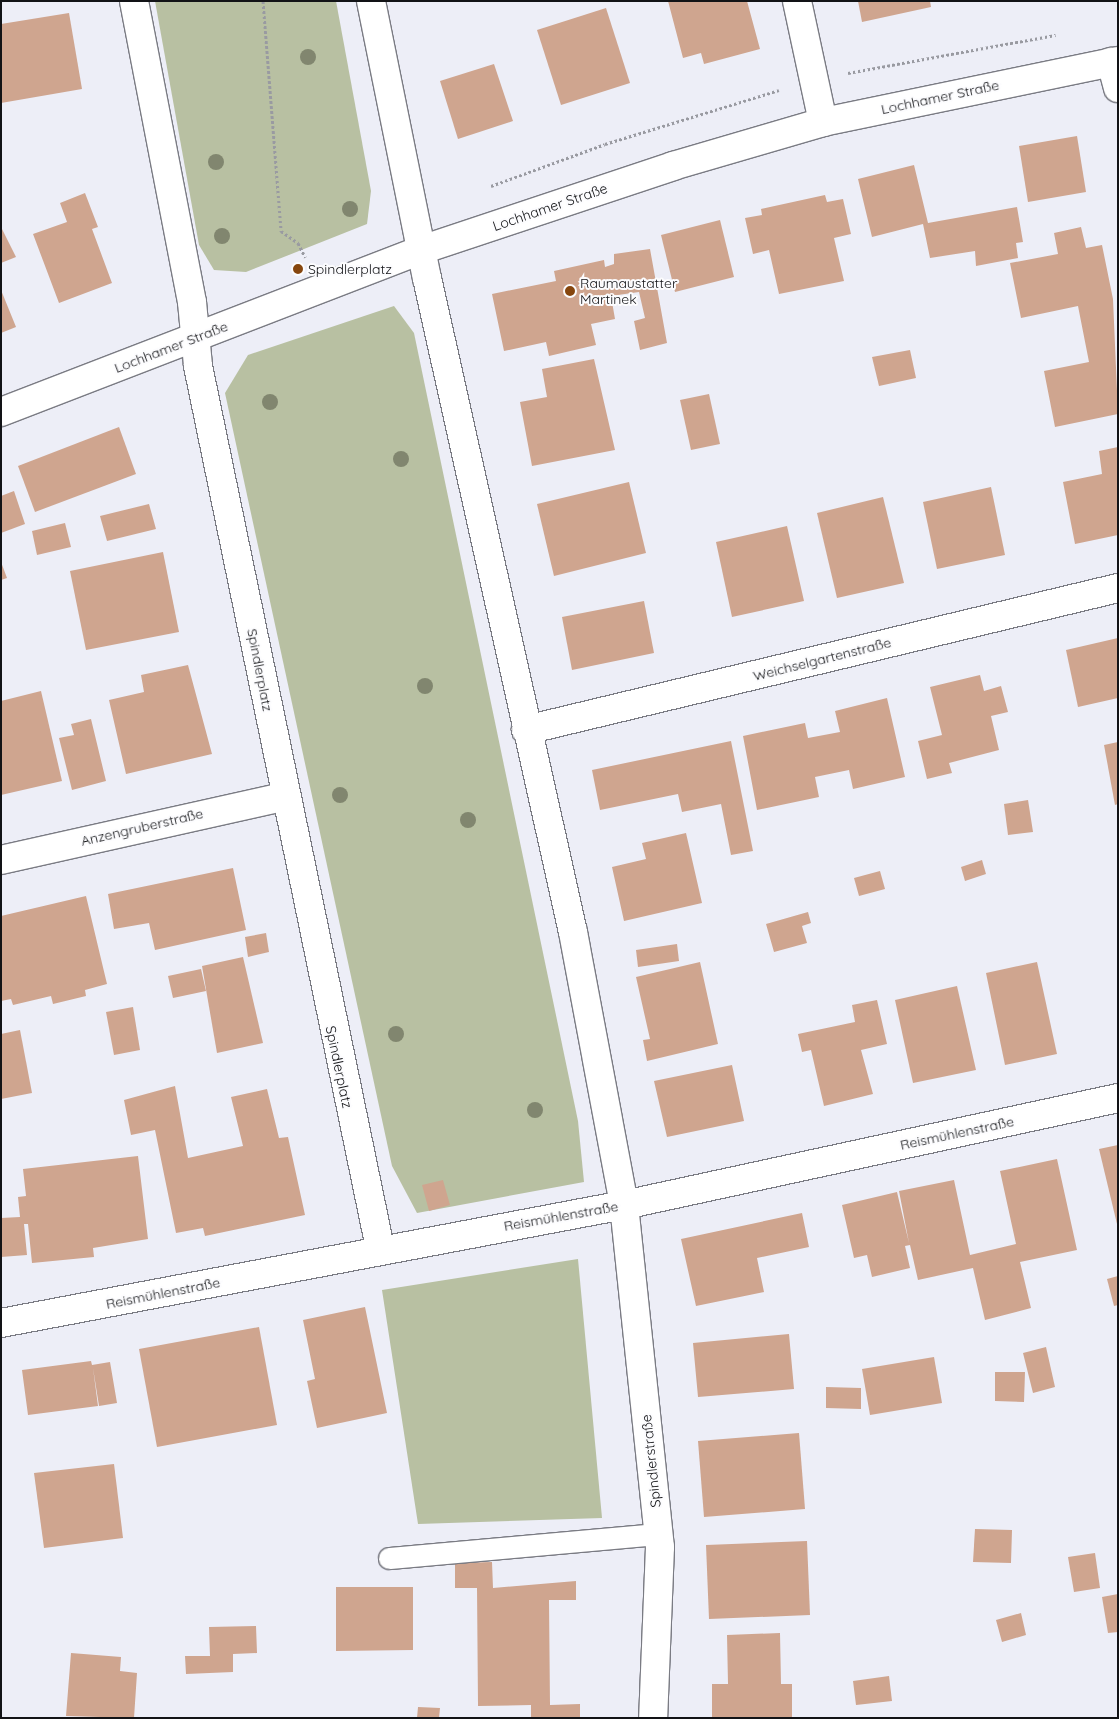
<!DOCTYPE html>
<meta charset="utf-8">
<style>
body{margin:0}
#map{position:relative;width:1119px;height:1719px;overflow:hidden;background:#edeef7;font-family:Quicksand,sans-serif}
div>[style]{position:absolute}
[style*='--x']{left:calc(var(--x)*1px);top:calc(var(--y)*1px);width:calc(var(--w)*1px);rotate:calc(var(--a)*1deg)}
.green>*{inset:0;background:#b8c0a2}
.building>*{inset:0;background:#cfa58f}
.path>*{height:3px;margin-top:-1.5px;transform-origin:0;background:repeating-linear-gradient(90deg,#999aa1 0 2.5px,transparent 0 5px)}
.roads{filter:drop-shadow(1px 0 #7a7b83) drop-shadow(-1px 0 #7a7b83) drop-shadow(0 1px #7a7b83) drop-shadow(0 -1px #7a7b83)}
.service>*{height:21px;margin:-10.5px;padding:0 10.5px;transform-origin:10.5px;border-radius:10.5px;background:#fff}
.minor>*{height:28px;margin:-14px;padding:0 14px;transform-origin:14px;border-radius:14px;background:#fff}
.secondary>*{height:28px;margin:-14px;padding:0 14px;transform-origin:14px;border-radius:14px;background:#fff}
.trees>*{width:16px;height:16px;margin:-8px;border-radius:50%;background:#81866f}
.dots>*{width:14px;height:14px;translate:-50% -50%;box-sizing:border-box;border:2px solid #fcfcfe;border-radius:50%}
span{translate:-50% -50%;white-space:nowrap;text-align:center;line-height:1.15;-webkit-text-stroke:4px #fcfcfe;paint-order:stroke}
.street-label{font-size:14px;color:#121316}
.poi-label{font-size:14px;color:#121316}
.left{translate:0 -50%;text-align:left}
.frame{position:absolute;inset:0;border:2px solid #121316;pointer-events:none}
</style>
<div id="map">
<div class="green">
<div style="clip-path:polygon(155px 1px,336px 1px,371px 191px,367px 224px,246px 272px,214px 270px,199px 245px)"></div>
<div style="clip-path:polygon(394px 306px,414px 333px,578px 1121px,584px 1182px,417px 1213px,392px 1166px,225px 393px,248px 355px)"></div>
<div style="clip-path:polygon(578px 1259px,602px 1518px,418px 1524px,382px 1290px)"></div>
</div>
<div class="building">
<div style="clip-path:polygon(668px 1px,747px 1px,760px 49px,704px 64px,701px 53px,683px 58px)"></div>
<div style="clip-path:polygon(858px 1px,930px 1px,931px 7px,862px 22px)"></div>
<div style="clip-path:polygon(606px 8px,630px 83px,561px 105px,537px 30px)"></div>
<div style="clip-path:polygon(69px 13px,82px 89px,1px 103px,1px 24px)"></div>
<div style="clip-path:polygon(494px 64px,513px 121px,458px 139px,440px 81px)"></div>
<div style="clip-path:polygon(1077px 136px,1086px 192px,1028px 202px,1019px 146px)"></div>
<div style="clip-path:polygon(914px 165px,928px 223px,1017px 207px,1023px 242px,1016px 243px,1018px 258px,976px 266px,975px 251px,930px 258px,923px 224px,872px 237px,858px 179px)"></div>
<div style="clip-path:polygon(85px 193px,98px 227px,92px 229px,112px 283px,59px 303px,33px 234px,67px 222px,60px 203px)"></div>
<div style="clip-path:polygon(825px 195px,827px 202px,843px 199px,851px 234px,834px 238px,844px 281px,779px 294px,769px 250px,753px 254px,745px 218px,762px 215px,761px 209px)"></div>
<div style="clip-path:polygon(720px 220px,734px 277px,675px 292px,661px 235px)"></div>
<div style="clip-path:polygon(1px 227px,16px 257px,1px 263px)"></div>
<div style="clip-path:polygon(1081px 227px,1086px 248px,1102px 245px,1113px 299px,1118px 414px,1055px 427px,1044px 371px,1089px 362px,1078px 306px,1021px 318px,1010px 263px,1058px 254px,1054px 233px)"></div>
<div style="clip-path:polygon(650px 249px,667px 343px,640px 350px,634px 321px,645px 318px,639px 292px,611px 296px,615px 319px,591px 324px,596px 345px,549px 356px,546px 342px,504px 351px,492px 294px,556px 281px,554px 271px,604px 260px,605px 267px,614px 264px,614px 254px)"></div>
<div style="clip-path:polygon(1px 290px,16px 327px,1px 333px)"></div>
<div style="clip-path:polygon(910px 350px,916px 378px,879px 386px,872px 357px)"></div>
<div style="clip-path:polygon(594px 359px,615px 450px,532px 466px,520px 402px,547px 397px,542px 369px)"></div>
<div style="clip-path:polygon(709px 394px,720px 444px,691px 450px,680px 400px)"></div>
<div style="clip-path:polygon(119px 427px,136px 474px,35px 512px,18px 466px)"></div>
<div style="clip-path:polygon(1118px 447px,1118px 535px,1075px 544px,1063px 482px,1102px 474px,1099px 451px)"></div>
<div style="clip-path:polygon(629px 482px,646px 553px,554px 576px,537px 504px)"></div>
<div style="clip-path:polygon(991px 487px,1005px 555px,937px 569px,923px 502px)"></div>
<div style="clip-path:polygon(14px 491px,25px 524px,1px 533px,1px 496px)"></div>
<div style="clip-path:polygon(883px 497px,904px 583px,837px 598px,817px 513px)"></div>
<div style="clip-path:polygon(149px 504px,156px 529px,107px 541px,100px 516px)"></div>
<div style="clip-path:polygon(65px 523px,71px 547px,37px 555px,32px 531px)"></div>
<div style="clip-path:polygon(787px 526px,804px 601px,732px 617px,716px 542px)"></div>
<div style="clip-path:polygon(163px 552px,179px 632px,86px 650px,70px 571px)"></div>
<div style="clip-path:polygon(1px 562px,7px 578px,1px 580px)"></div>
<div style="clip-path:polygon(644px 601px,654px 653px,572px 670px,562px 617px)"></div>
<div style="clip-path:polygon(1118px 638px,1118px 698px,1078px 707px,1066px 650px)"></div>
<div style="clip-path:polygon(188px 665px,212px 754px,126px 774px,109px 700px,144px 692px,141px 675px)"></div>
<div style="clip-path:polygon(980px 675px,984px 691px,1001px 686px,1008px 712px,991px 716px,999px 750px,949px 763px,952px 773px,927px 779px,918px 741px,942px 735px,930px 687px)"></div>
<div style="clip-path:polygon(41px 691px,62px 781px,1px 795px,1px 701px)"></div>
<div style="clip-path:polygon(887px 698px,905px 777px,853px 789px,849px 770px,815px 777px,819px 797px,757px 810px,743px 736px,805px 723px,808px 738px,840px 732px,835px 711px)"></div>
<div style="clip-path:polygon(91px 719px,106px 781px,72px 790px,59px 738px,74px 735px,71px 724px)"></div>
<div style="clip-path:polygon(731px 741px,753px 851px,731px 855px,721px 804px,682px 812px,678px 794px,600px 810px,592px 770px)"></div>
<div style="clip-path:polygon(1118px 742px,1118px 804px,1115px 805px,1104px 745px)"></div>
<div style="clip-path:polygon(1028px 800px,1033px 832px,1008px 835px,1004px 804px)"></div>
<div style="clip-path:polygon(686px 833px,702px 903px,624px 921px,612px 867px,646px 859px,642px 843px)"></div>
<div style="clip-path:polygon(982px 860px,986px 874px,965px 881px,961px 867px)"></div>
<div style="clip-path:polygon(233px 868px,246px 930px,155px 950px,149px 923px,114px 929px,108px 894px)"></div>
<div style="clip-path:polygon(880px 871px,885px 889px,859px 896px,854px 878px)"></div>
<div style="clip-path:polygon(86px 896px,107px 984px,85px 990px,86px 996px,53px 1004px,51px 996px,13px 1005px,11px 999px,1px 1001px,1px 916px)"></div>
<div style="clip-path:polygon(808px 912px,811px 923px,802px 926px,807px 943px,774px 952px,766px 924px)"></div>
<div style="clip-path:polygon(266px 933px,269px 952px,248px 957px,245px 937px)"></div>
<div style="clip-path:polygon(677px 944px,679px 961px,638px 967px,636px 950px)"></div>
<div style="clip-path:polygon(243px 957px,263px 1043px,217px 1053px,202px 966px)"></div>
<div style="clip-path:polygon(700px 962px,718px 1044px,647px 1061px,643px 1040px,650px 1039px,636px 977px)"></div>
<div style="clip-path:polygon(1037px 962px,1057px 1054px,1005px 1065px,986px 973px)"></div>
<div style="clip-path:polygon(201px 969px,206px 991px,173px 998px,168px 976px)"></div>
<div style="clip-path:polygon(957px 986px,976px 1070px,913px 1083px,895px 1000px)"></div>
<div style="clip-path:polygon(877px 1000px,887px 1044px,861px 1050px,873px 1094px,824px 1106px,811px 1050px,802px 1052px,798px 1034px,855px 1022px,852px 1005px)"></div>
<div style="clip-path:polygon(133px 1007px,140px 1050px,114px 1055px,106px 1012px)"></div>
<div style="clip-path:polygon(20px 1030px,32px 1093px,1px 1099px,1px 1034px)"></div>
<div style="clip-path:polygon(732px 1065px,744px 1121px,667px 1137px,654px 1081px)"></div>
<div style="clip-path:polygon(175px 1086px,188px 1158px,243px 1146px,231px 1097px,267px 1089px,279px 1138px,288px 1137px,305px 1215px,205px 1236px,203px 1228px,176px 1233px,155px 1130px,131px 1135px,124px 1100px)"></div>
<div style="clip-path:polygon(1118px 1145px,1118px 1224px,1117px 1224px,1099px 1149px)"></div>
<div style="clip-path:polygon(138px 1156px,148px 1239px,93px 1248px,94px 1257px,32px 1263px,28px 1224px,24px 1224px,27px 1255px,1px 1257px,1px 1218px,20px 1217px,18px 1197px,26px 1196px,23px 1169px)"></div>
<div style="clip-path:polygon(1057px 1159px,1077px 1250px,1020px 1262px,1031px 1308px,985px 1320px,973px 1268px,918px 1280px,910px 1245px,905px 1246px,910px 1268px,872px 1277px,867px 1255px,854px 1258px,842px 1205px,897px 1192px,909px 1243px,899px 1191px,954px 1180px,970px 1255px,1016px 1244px,1000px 1171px)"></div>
<div style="clip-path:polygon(443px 1180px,450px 1205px,429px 1211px,422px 1185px)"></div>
<div style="clip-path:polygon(802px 1213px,809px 1247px,757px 1258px,764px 1292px,696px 1306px,681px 1239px)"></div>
<div style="clip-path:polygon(1118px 1276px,1118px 1305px,1114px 1306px,1107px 1279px)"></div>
<div style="clip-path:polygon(365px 1307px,387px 1413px,317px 1428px,307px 1381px,315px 1379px,303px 1320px)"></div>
<div style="clip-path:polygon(259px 1327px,277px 1425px,157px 1447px,139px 1349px)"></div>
<div style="clip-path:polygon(789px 1334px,794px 1389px,698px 1397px,693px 1343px)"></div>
<div style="clip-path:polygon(1046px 1347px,1055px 1387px,1033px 1393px,1023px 1353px)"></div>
<div style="clip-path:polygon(934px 1357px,942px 1403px,870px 1415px,862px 1369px)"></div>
<div style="clip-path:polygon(91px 1361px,92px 1365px,110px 1362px,117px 1403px,99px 1406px,93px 1368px,98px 1406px,28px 1415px,22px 1370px)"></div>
<div style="clip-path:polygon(995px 1372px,1025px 1372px,1024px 1402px,995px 1401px)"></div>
<div style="clip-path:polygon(826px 1387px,861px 1388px,861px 1409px,826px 1408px)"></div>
<div style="clip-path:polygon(799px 1433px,805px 1509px,704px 1517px,698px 1441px)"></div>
<div style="clip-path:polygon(114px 1464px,123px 1538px,44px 1548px,34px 1473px)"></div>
<div style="clip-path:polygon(975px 1529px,1012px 1530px,1011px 1563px,973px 1562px)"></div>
<div style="clip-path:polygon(807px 1541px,810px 1615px,709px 1619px,706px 1545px)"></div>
<div style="clip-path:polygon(1095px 1553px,1100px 1588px,1074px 1592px,1068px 1557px)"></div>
<div style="clip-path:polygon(492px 1562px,493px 1588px,576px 1581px,576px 1600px,549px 1600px,550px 1705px,580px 1704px,580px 1718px,531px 1718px,531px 1705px,478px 1706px,477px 1588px,455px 1588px,455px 1563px)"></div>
<div style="clip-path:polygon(336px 1587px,413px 1587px,413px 1650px,336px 1651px)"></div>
<div style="clip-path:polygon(1118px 1594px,1118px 1632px,1108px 1633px,1102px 1597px)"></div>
<div style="clip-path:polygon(1021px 1613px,1026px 1635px,1002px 1642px,996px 1620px)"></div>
<div style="clip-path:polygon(256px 1626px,257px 1653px,233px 1654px,233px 1672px,186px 1674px,185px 1656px,210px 1656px,209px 1627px)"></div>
<div style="clip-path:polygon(780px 1633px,781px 1684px,792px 1684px,792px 1718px,712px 1718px,712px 1684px,728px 1684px,727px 1635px)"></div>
<div style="clip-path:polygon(71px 1653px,121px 1657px,120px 1671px,137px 1673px,134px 1718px,66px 1716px)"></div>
<div style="clip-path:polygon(889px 1676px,892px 1701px,856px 1705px,853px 1681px)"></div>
<div style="clip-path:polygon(418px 1707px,440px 1708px,439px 1718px,417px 1718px)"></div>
</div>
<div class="path">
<div style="--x:263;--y:1;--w:231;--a:85.5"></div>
<div style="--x:281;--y:231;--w:21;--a:35"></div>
<div style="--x:298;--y:243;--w:16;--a:63"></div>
<div style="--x:848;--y:73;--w:211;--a:-10.4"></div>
<div style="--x:491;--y:186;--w:121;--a:-20.2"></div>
<div style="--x:605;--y:144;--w:182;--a:-17.2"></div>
</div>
<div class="roads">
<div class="service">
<div style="--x:389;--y:1558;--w:270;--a:-5.1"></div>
</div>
<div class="minor">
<div style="--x:134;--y:1;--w:307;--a:79.1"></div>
<div style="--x:192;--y:302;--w:64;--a:84.6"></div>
<div style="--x:198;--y:366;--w:901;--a:78.34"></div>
<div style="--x:371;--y:1;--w:283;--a:78.6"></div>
<div style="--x:427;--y:278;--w:670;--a:77.42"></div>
<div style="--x:573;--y:932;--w:278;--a:79.4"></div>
<div style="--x:624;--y:1205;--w:344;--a:84"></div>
<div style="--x:660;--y:1547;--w:171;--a:92.3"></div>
<div style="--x:797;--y:1;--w:124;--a:77.9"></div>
<div style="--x:1111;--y:62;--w:27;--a:75"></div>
<div style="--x:526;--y:730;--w:609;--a:-13.49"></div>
<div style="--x:1;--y:860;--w:289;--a:-12.6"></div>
<div style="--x:1;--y:1323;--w:634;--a:-10.73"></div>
<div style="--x:624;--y:1205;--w:505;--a:-12.22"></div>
</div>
<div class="secondary">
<div style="--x:1;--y:412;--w:450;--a:-21.1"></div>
<div style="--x:421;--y:250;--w:266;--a:-18.4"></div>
<div style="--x:673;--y:166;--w:156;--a:-16.3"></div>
<div style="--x:823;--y:122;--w:301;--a:-11.7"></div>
</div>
</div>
<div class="trees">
<div style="left:308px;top:57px"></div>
<div style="left:216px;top:162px"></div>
<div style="left:350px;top:209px"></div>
<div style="left:222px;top:236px"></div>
<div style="left:270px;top:402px"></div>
<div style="left:401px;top:459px"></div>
<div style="left:425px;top:686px"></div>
<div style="left:340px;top:795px"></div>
<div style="left:468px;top:820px"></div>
<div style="left:396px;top:1034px"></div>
<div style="left:535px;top:1110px"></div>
</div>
<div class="dots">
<div style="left:298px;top:269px;background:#86460e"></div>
<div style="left:570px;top:291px;background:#86460e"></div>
</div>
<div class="street-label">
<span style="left:940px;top:97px;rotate:-12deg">Lochhamer Straße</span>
<span style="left:550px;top:207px;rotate:-19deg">Lochhamer Straße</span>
<span style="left:171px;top:347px;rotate:-21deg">Lochhamer Straße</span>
<span style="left:822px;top:659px;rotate:-14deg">Weichselgartenstraße</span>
<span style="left:260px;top:670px;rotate:79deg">Spindlerplatz</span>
<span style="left:142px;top:827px;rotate:-13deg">Anzengruberstraße</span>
<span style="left:339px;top:1067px;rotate:78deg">Spindlerplatz</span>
<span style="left:957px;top:1133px;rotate:-12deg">Reismühlenstraße</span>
<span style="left:561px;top:1216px;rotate:-10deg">Reismühlenstraße</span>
<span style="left:163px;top:1293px;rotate:-11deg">Reismühlenstraße</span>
<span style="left:651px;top:1461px;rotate:-96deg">Spindlerstraße</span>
</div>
<div class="poi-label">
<span class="left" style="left:308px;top:269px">Spindlerplatz</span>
<span class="left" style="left:580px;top:291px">Raumaustatter<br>Martinek</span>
</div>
<div class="frame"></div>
</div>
